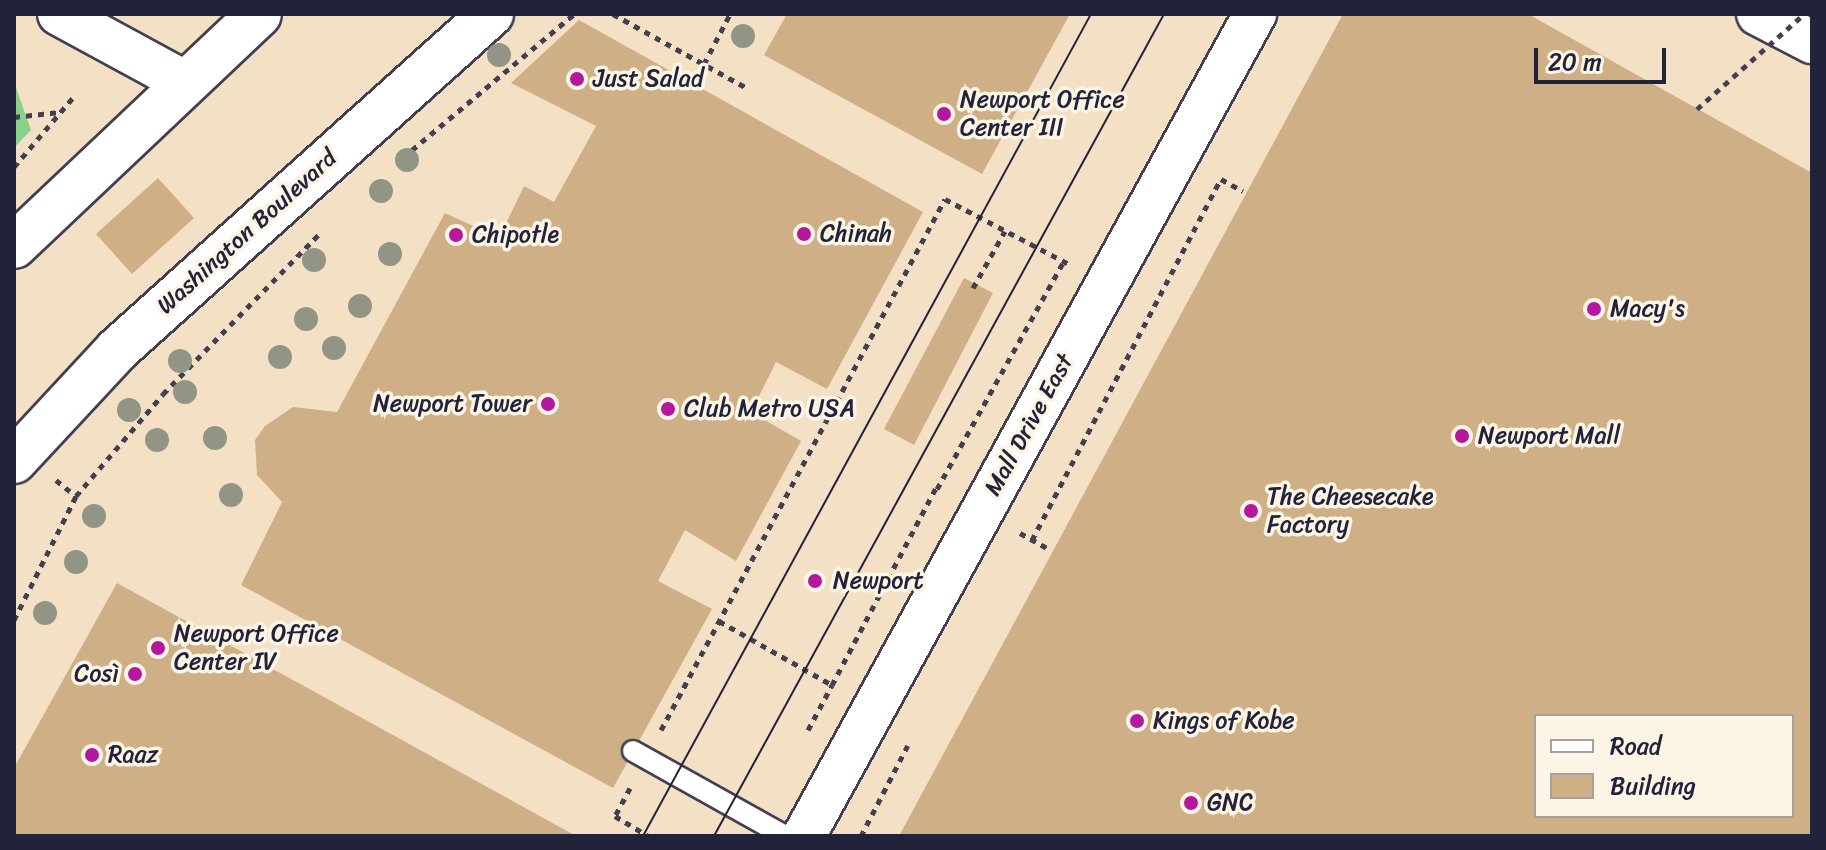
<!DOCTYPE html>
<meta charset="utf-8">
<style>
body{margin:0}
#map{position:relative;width:1826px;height:850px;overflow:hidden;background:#f4e1c5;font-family:Sriracha,sans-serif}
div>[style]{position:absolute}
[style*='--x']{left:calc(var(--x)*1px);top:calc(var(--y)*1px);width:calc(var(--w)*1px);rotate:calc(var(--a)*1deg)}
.green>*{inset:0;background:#89d08b}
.building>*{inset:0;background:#ceaf86}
.path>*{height:5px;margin-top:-2.5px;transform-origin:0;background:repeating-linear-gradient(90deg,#423f50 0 6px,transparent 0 12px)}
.roads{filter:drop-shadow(2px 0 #423f50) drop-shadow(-2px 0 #423f50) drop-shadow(0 2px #423f50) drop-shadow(0 -2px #423f50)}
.service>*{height:20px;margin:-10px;padding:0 10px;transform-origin:10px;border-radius:10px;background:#fff}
.minor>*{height:42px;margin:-21px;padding:0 21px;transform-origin:21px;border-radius:21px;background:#fff}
.tertiary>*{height:44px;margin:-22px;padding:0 22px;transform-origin:22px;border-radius:22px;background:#fff}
.tram>*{height:2px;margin:-1px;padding:0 1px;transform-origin:1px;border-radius:1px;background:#22223b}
.path-bridge>*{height:5px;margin-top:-2.5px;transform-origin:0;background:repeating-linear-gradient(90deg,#423f50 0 6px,transparent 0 12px)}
.trees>*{width:24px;height:24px;margin:-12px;border-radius:50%;background:#929586}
.dots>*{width:22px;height:22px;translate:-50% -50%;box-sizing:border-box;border:4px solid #fcf5e5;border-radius:50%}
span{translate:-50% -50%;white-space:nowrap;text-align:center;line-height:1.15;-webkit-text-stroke:7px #fcf5e5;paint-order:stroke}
.poi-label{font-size:24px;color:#22223b}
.left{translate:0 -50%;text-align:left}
.right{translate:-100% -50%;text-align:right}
.street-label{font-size:24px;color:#22223b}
.frame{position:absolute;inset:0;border:16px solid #22223b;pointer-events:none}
.legend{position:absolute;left:1534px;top:714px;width:260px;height:104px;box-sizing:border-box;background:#fcf5e5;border:2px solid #a5a1a1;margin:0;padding:10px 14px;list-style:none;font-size:24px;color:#22223b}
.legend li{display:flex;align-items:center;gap:16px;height:40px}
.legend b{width:40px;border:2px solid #a5a1a1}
.scale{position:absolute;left:1534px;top:48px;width:132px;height:36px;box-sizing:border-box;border:4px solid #22223b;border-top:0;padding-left:10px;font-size:24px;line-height:28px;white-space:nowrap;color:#22223b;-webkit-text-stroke:6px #fcf5e5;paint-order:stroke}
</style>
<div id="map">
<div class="green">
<div style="clip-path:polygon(14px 82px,31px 130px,14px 148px)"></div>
</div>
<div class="building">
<div style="clip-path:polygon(787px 14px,1070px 14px,982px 174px,764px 55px)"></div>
<div style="clip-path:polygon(evenodd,1343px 14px,1528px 14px,1812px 173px,1812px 836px,899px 836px,1343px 14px,1536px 716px,1792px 716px,1792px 816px,1536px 816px,1536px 716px)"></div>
<div style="clip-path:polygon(579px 20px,923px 212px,827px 389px,776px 362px,751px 412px,801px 441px,736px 561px,685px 530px,658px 581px,712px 609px,613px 788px,241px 585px,282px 502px,257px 475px,255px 440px,265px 426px,293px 407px,337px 412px,445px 213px,499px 238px,524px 186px,554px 202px,596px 126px,511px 83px)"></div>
<div style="clip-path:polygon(158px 178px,194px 218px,132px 274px,96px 234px)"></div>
<div style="clip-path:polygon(964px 278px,993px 293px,914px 445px,884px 429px)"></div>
<div style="clip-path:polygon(117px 583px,353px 713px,576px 836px,14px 836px,14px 768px)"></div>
</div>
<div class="path">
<div style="--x:613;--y:14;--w:151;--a:28.9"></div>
<div style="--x:704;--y:64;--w:56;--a:-62.5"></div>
<div style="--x:14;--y:117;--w:46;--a:-6.2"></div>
<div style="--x:412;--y:150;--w:212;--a:-40"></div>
<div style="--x:14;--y:167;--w:94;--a:-49.7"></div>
<div style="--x:973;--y:288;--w:65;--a:-60.7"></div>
<div style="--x:56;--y:480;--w:26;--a:39"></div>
<div style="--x:937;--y:489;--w:259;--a:-60.9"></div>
<div style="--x:1020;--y:533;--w:35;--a:29"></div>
<div style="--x:1032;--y:540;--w:407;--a:-62.4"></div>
<div style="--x:1221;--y:179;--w:25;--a:29"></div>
<div style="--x:14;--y:620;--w:139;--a:-63.4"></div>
<div style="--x:76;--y:496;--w:134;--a:-49.5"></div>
<div style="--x:163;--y:394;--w:223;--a:-45.7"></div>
<div style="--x:719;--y:621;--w:130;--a:29.5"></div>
<div style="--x:832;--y:685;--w:223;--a:-62.2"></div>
<div style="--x:661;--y:730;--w:602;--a:-61.86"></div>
<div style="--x:945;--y:199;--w:140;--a:27.7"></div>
<div style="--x:808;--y:730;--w:51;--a:-61.9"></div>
<div style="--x:630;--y:788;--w:32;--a:118"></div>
<div style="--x:615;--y:816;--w:39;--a:31"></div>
<div style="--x:861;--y:836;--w:102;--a:-62.7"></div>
</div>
<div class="roads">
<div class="service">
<div style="--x:633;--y:751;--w:174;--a:29.2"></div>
</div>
<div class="minor">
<div style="--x:59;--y:14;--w:142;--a:28.5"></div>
<div style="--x:1758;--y:14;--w:61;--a:27.4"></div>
<div style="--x:804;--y:836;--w:938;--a:-61.25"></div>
</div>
<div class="tertiary">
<div style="--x:14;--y:246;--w:337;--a:-43.4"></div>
<div style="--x:14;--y:461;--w:151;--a:-47.1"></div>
<div style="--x:117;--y:350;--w:503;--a:-41.94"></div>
</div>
</div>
<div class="tram">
<div style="--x:643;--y:836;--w:936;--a:-61.41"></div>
<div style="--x:714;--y:836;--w:937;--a:-61.3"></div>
</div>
<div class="path-bridge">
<div style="--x:1697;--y:109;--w:143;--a:-41.6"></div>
</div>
<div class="trees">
<div style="left:743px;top:36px"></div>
<div style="left:499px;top:55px"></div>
<div style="left:407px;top:160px"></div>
<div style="left:381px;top:191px"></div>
<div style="left:390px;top:254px"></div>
<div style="left:314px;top:260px"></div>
<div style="left:360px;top:306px"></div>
<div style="left:306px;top:319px"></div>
<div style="left:334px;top:348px"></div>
<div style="left:280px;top:357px"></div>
<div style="left:180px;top:361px"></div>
<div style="left:185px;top:392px"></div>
<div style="left:129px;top:410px"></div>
<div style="left:215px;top:438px"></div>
<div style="left:157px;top:440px"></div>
<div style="left:231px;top:495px"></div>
<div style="left:94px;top:516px"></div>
<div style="left:76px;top:562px"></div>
<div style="left:45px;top:613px"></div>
</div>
<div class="dots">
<div style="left:577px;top:79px;background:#b5179e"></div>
<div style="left:944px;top:114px;background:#b5179e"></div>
<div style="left:804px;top:234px;background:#b5179e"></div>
<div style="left:456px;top:235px;background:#b5179e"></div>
<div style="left:1594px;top:309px;background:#b5179e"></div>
<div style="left:548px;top:404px;background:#b5179e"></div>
<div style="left:668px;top:409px;background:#b5179e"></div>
<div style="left:1462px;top:436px;background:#b5179e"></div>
<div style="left:1251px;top:511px;background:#b5179e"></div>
<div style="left:815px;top:581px;background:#b5179e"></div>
<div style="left:158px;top:648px;background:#b5179e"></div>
<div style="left:135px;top:674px;background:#b5179e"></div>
<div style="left:1137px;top:721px;background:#b5179e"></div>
<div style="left:92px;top:755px;background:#b5179e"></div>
<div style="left:1191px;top:803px;background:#b5179e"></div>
</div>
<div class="poi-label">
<span class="left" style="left:593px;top:79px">Just Salad</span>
<span class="left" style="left:960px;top:114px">Newport Office<br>Center III</span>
<span class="left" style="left:820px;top:234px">Chinah</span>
<span class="left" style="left:472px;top:235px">Chipotle</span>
<span class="left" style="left:1610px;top:309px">Macy's</span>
<span class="right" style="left:532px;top:404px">Newport Tower</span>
<span class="left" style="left:684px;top:409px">Club Metro USA</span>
<span class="left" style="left:1478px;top:436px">Newport Mall</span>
<span class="left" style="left:1267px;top:511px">The Cheesecake<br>Factory</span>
<span class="left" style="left:833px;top:581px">Newport</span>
<span class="left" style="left:174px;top:648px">Newport Office<br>Center IV</span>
<span class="right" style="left:119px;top:674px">Così</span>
<span class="left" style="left:1153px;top:721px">Kings of Kobe</span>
<span class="left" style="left:108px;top:755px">Raaz</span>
<span class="left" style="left:1207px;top:803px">GNC</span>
</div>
<div class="street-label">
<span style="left:247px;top:232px;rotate:-42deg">Washington Boulevard</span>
<span style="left:1029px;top:425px;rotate:-61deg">Mall Drive East</span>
</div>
<div class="frame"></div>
<ul class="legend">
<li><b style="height:10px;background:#fff"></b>Road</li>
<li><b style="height:22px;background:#ceaf86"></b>Building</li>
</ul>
<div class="scale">20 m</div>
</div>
